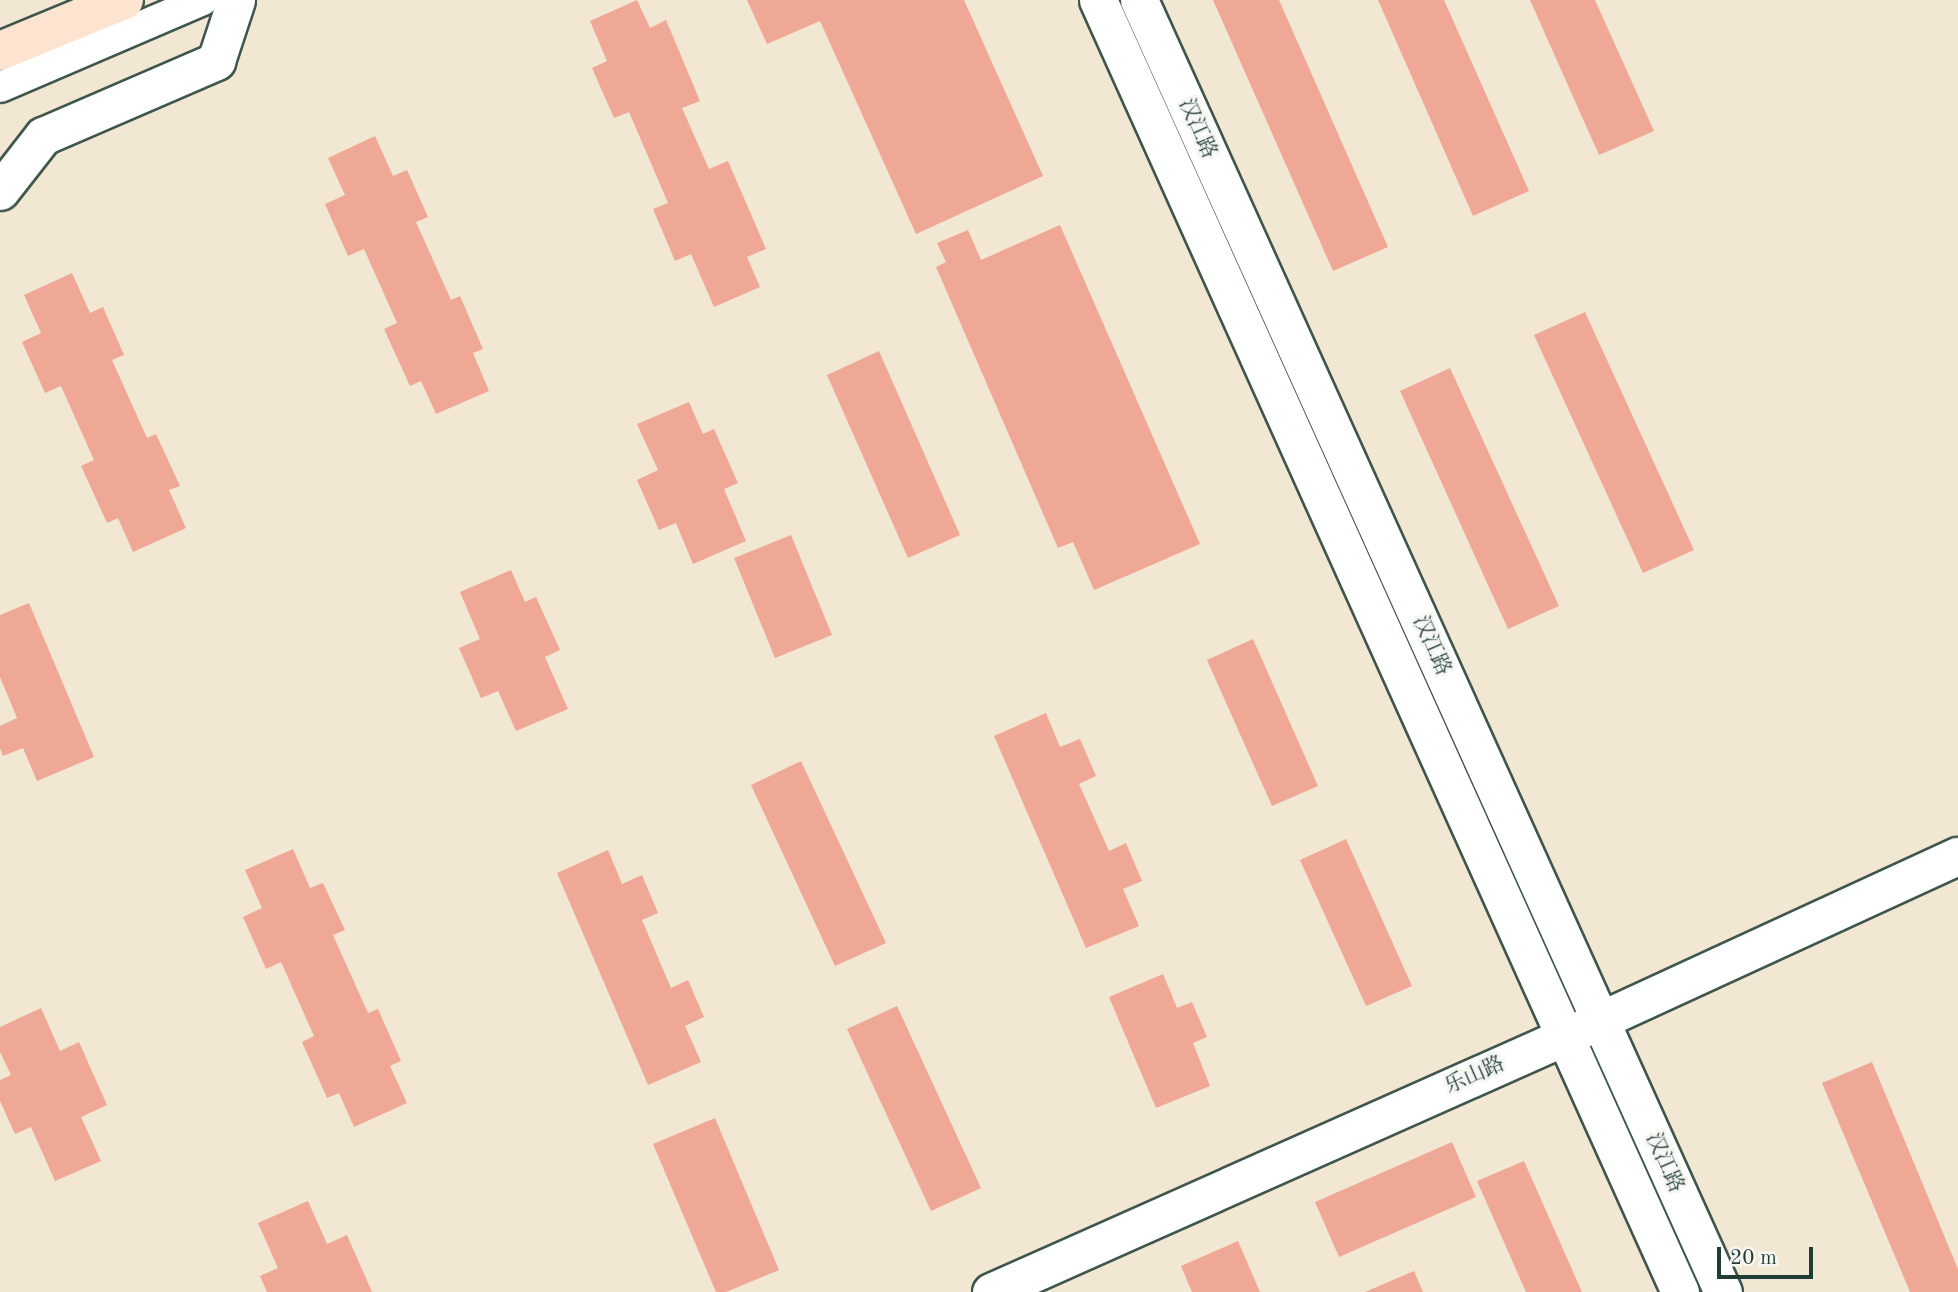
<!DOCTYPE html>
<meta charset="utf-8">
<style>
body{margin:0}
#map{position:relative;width:1958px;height:1292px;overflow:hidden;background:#f2e7d3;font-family:"Old Standard TT","Noto Serif SC",serif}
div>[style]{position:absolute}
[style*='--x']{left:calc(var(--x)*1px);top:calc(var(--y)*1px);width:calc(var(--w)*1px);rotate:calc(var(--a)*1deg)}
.building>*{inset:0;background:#efa896}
.roads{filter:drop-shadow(2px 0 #3f564c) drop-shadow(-2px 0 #3f564c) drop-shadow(0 2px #3f564c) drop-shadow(0 -2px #3f564c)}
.minor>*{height:30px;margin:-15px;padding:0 15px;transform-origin:15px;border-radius:15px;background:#fff}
.tertiary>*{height:37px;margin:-18.5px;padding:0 18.5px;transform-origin:18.5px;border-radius:18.5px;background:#fff}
.secondary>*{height:38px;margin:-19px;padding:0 19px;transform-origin:19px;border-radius:19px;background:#fde4d1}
span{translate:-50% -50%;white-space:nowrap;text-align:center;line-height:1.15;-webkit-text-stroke:6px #f6f6f2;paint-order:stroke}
.street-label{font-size:21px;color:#1f3d34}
.scale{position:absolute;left:1717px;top:1247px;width:96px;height:32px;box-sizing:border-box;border:4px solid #1f3d34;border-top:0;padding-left:9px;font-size:21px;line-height:24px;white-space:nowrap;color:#1f3d34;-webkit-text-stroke:5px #f6f6f2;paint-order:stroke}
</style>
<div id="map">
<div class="building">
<div style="clip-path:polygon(637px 0,650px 28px,666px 20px,700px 101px,682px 108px,709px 169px,728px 161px,766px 249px,747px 257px,760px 287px,714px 307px,691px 254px,675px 261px,653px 209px,668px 203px,629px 112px,614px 118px,592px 68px,607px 61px,590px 21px)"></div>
<div style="clip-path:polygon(747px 0,964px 0,1043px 176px,916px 234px,820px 21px,767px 44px)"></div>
<div style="clip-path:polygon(1213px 0,1279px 0,1388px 247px,1333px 271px)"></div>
<div style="clip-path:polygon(1378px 0,1444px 0,1529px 191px,1473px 216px)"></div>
<div style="clip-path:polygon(1530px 0,1595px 0,1654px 131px,1599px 155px)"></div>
<div style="clip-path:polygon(375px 136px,393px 176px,407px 170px,428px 217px,416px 222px,451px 300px,460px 296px,483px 349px,473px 353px,489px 391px,436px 414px,421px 381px,410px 386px,384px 329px,397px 323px,364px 249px,348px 256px,325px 204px,345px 195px,328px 158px)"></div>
<div style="clip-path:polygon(1060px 225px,1200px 544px,1094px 590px,1073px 542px,1058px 548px,936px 267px,946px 262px,937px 243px,968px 230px,981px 260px)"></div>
<div style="clip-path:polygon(72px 273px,90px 313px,103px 307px,124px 355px,112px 360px,147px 438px,156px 434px,180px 486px,169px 490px,186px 528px,133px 552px,118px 518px,107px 523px,81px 466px,94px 460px,61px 386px,45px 393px,22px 342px,41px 333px,24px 295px)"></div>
<div style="clip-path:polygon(1585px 312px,1694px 550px,1643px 573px,1534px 335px)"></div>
<div style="clip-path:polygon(879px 351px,960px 535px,908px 558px,827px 375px)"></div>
<div style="clip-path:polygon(1450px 368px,1559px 606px,1508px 629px,1400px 391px)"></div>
<div style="clip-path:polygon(689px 402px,703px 434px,714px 429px,738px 483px,724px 489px,746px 541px,693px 564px,676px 523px,659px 530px,637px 480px,658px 470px,637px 424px)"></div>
<div style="clip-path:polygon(791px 535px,832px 635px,775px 658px,734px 558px)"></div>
<div style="clip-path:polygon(511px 570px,525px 602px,536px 597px,560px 650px,545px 657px,568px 709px,516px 731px,498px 691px,481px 698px,459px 648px,480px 639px,460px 592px)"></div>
<div style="clip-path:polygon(29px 603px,94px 757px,37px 781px,23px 748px,3px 756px,0 748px,0 726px,17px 718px,0 677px,0 615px)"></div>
<div style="clip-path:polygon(1253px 639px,1318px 786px,1272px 806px,1207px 660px)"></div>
<div style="clip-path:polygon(1046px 713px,1060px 747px,1080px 739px,1096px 776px,1079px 784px,1109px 851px,1126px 843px,1142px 881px,1123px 889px,1139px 926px,1086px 948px,994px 736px)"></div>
<div style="clip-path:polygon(801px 761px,886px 943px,835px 966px,751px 785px)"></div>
<div style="clip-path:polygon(1346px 839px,1412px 986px,1366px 1006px,1300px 860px)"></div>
<div style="clip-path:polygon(293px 849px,310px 888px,323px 883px,345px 930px,333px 935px,368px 1013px,378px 1009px,401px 1061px,390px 1066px,407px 1103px,354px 1127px,339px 1093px,327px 1098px,302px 1042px,314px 1036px,281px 962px,266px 969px,243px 917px,262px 908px,245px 870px)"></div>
<div style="clip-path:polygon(608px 850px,622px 884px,642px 875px,658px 913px,642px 920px,671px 988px,688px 980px,704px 1017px,685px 1026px,701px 1062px,648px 1085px,557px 873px)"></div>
<div style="clip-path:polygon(1163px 974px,1177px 1008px,1192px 1002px,1207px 1037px,1193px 1043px,1210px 1086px,1156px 1108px,1109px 997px)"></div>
<div style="clip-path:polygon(897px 1006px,981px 1188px,931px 1211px,847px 1029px)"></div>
<div style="clip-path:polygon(41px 1008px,60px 1051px,79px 1042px,107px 1105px,81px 1117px,101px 1161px,55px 1181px,31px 1127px,15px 1134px,0 1101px,0 1080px,11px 1075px,0 1052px,0 1027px)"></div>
<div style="clip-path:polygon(1872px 1062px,1958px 1269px,1958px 1292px,1910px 1292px,1822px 1083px)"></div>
<div style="clip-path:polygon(715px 1118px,779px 1270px,726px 1292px,716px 1292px,653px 1144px)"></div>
<div style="clip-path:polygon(1452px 1142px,1476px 1197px,1339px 1257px,1315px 1202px)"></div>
<div style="clip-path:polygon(1524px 1161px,1582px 1292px,1526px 1292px,1477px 1181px)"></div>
<div style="clip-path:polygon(308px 1201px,327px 1244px,347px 1235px,372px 1292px,267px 1292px,260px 1276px,278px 1268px,258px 1223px)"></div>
<div style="clip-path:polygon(1238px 1241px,1260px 1292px,1192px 1292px,1181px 1266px)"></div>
<div style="clip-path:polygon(1414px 1271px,1423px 1292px,1365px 1292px)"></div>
</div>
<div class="roads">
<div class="minor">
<div style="--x:0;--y:87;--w:221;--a:-23.2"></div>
</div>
<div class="tertiary">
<div style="--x:1098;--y:0;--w:1417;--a:65.75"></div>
<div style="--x:1139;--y:0;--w:1418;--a:65.68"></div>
<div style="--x:0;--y:191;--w:70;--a:-52"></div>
<div style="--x:43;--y:136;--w:189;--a:-23.4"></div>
<div style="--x:216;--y:61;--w:64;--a:-71.8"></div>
<div style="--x:991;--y:1292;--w:629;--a:-24"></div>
<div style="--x:1566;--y:1036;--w:431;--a:-24.7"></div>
</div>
<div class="secondary">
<div style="--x:0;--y:51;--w:134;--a:-22.4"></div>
</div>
</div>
<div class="street-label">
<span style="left:1197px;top:129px;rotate:66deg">汉江路</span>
<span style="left:1431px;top:646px;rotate:66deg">汉江路</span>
<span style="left:1475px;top:1076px;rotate:-24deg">乐山路</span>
<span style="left:1664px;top:1163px;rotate:66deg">汉江路</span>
</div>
<div class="scale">20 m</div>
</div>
